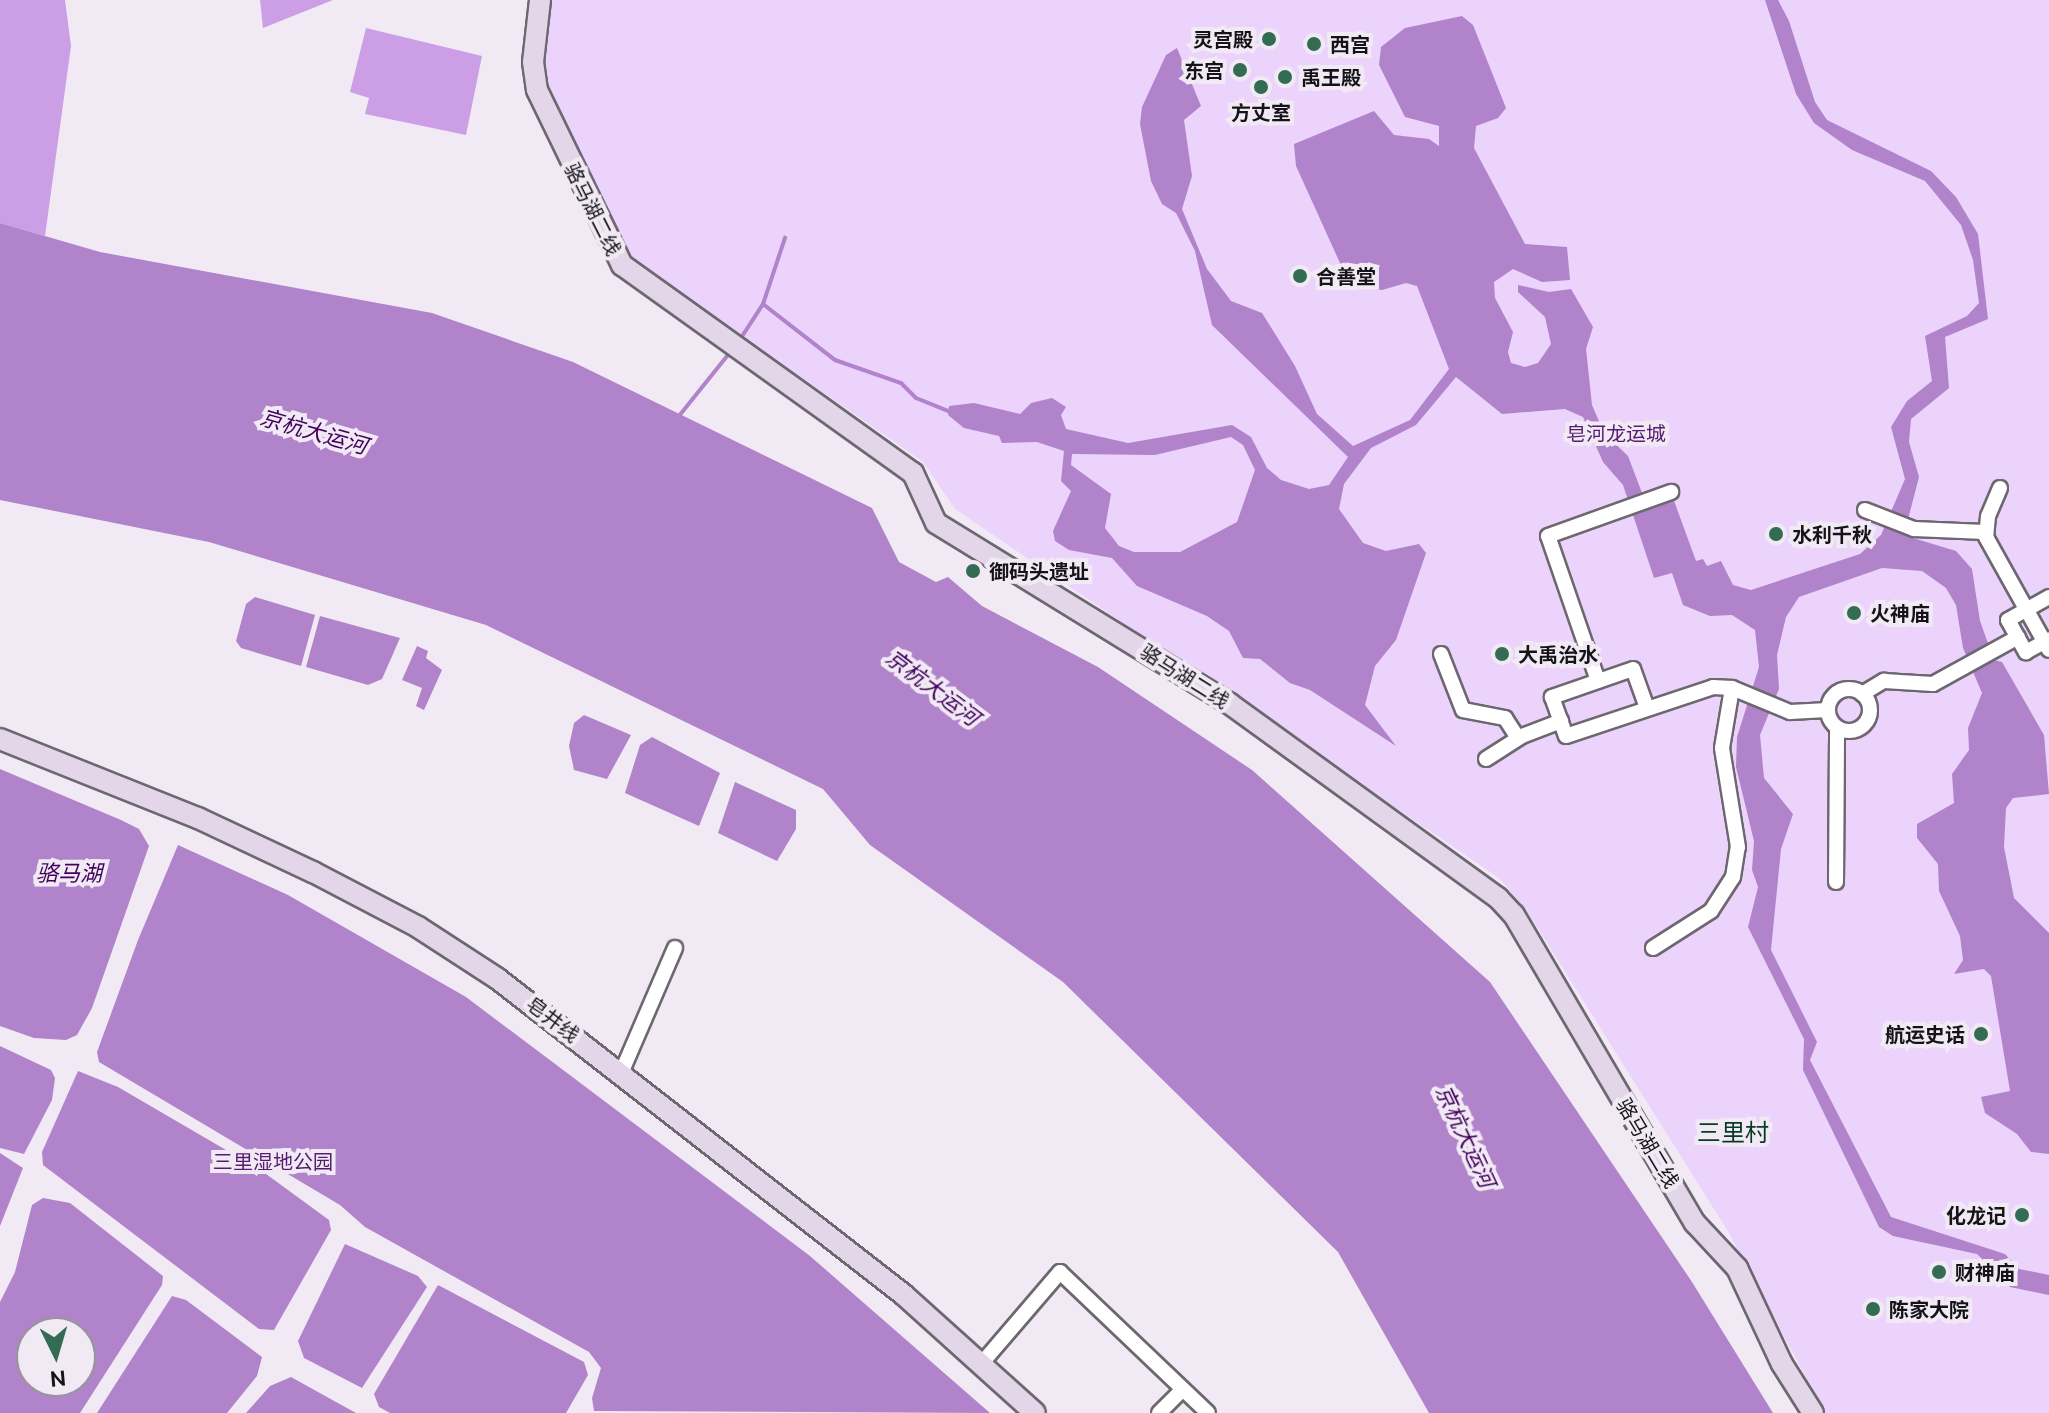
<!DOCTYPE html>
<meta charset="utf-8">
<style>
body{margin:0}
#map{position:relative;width:2049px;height:1413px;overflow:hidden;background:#f1eaf5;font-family:Ubuntu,"Noto Sans SC",sans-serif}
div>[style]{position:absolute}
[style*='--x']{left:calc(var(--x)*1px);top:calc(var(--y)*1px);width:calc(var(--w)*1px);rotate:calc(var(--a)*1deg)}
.green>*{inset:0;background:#ebd3fb}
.forest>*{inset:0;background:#cb9ee6}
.water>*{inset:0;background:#b083ca}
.stream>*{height:4px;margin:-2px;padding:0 2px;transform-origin:2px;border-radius:2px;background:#b083ca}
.roads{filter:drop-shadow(2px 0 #6d6770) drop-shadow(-2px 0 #6d6770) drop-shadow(0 2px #6d6770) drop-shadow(0 -2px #6d6770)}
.street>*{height:14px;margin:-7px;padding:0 7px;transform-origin:7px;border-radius:7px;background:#fff}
.street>.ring{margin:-7px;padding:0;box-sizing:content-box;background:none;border:14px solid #fff;border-radius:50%}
.secondary>*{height:20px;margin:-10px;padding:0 10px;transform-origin:10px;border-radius:10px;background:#e2d6e8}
.dots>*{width:22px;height:22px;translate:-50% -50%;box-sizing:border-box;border:4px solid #f1eaf5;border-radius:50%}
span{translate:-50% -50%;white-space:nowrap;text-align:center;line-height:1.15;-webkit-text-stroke:8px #f1eaf5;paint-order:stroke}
.poi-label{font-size:20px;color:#151317;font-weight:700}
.right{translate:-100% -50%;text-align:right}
.left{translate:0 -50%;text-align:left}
.street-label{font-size:20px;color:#151317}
.park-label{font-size:20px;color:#551c70}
.water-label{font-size:22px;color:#42025c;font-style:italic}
.quarter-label{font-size:24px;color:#083826}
.north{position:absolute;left:16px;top:1317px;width:80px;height:80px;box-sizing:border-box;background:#f1eaf5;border:2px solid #99949c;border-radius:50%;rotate:175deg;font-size:22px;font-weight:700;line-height:32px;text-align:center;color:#151317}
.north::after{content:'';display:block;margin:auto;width:28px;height:36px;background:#346c53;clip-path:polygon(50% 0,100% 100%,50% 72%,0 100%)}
</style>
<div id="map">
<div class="green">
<div style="clip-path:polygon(547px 0,2049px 0,2049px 1413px,1825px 1413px,1729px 1233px,1527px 911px,1499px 878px,955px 509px,923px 462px,634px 261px,546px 89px,541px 66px)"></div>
</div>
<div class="forest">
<div style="clip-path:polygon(0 0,65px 0,71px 46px,45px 236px,0 223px)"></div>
<div style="clip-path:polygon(260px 0,333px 0,263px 28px)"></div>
<div style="clip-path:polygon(366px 28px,482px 56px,466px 135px,365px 114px,369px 98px,350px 92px)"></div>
</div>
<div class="water">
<div style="clip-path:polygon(evenodd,1765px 0,1778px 0,1789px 21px,1815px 102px,1827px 120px,1931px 171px,1956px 197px,1978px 234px,1988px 319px,1945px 337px,1949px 388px,1911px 419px,1909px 442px,1919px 477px,1906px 527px,1913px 538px,1956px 551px,1972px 569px,1980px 621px,1994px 660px,2002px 662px,2044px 735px,2049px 794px,2013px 798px,2006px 808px,2004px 847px,2014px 898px,2049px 933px,2049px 1154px,2031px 1152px,2017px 1134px,1985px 1113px,1981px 1097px,2010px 1091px,1991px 976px,1984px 969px,1954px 974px,1963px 960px,1960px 936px,1939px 891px,1938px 864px,1917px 838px,1917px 824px,1954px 803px,1952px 774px,1969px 750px,1968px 728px,1982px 693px,1963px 648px,1956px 605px,1946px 588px,1922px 571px,1882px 568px,1799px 597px,1786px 617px,1777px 655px,1779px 689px,1760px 735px,1764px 778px,1793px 814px,1781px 849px,1771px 950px,1817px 1042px,1810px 1060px,1891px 1217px,2005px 1254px,2019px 1269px,2049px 1275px,2049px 1295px,2010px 1287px,1977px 1254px,1893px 1236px,1879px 1227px,1803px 1070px,1804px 1039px,1748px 927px,1758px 887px,1752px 870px,1754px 841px,1736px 767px,1737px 737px,1759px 667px,1755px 630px,1732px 615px,1710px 616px,1683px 605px,1672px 573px,1654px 578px,1623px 485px,1603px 462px,1583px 417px,1565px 409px,1502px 414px,1456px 377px,1416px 425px,1371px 448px,1344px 484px,1339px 509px,1363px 543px,1386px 551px,1419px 544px,1426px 553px,1396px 640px,1375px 666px,1365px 705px,1396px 746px,1310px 690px,1290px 683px,1260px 659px,1243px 658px,1229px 631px,1207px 616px,1137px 586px,1112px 558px,1069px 550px,1055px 541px,1053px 531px,1071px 491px,1061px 481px,1064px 451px,1037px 442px,1002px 443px,999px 436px,964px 428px,948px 415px,949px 406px,974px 403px,1020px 414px,1031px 403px,1052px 398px,1066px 407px,1061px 415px,1066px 429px,1128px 443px,1232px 425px,1251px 437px,1267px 468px,1281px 480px,1309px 489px,1329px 485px,1348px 457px,1212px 325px,1195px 251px,1176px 213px,1162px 204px,1151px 181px,1140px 124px,1142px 107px,1166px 55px,1177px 48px,1201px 106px,1184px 120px,1192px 176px,1182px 209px,1207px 269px,1231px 301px,1262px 313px,1295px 366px,1317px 414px,1353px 446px,1410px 420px,1449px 369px,1417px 286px,1406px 283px,1382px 290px,1350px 285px,1296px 166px,1294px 144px,1374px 111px,1394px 135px,1429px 139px,1439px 146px,1439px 126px,1405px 117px,1379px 65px,1381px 47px,1405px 28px,1462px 16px,1473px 25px,1506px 108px,1498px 118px,1476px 126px,1474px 148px,1525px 244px,1567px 247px,1570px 280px,1542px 282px,1513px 269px,1494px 282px,1495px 298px,1513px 332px,1508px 352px,1511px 363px,1525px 367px,1538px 363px,1551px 344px,1545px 317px,1518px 292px,1518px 285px,1549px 292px,1571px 289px,1593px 327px,1586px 349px,1592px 405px,1604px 433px,1628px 456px,1647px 506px,1673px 498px,1696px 561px,1703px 559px,1707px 566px,1721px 561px,1733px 585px,1751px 590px,1860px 554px,1881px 535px,1905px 479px,1891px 427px,1907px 401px,1932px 381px,1925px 336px,1967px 316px,1979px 303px,1973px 260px,1961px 225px,1925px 181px,1852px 150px,1814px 123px,1796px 94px,1765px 0,1231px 437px,1243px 445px,1255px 470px,1237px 522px,1180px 552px,1134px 552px,1119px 546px,1105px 528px,1111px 494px,1071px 465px,1072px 454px,1155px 455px,1231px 437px)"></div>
<div style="clip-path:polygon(0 223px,100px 252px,432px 313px,573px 362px,872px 508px,899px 562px,936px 582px,948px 577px,982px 606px,1098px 667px,1252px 770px,1490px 982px,1692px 1282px,1773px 1413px,1429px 1413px,1338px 1252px,1063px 982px,870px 845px,823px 789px,486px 625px,209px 542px,0 500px)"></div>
<div style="clip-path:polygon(255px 597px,315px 615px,301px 666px,241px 648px,236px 641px,246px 604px)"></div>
<div style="clip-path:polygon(320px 616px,400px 638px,382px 679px,368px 685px,306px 667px)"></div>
<div style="clip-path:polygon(417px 646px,428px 651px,426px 658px,442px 670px,424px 710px,416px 706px,422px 688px,402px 680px)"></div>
<div style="clip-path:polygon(584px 715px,631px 735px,607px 779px,574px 770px,569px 746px,574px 723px)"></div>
<div style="clip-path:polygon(652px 737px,720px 773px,699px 826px,625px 793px,640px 745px)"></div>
<div style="clip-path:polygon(0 769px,121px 820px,139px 829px,149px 846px,92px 1008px,77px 1035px,66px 1040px,34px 1038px,0 1026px)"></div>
<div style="clip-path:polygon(735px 782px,796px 810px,796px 829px,777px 861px,718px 833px)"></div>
<div style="clip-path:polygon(178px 845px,288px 895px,466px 997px,810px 1256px,990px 1413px,594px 1411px,592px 1398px,601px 1368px,589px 1352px,365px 1227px,340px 1205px,99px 1062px,97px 1052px,138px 940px)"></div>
<div style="clip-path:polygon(0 1046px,51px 1070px,55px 1078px,52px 1100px,24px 1154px,0 1148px)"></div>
<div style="clip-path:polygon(78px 1071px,118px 1087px,262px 1171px,329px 1220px,331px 1230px,274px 1330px,259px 1329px,43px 1165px,42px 1152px)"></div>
<div style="clip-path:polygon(0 1153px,23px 1168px,0 1226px)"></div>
<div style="clip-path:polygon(evenodd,43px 1198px,70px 1203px,163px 1276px,162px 1285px,80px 1413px,0 1413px,0 1302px,15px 1272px,32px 1205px,43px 1198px,32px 1333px,80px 1333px,80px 1381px,32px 1381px,32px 1333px)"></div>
<div style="clip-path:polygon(345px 1244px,418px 1276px,427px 1287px,362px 1388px,304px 1358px,298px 1341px)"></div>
<div style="clip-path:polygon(438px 1285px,584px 1362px,588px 1375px,566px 1413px,390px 1413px,379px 1407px,374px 1394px)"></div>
<div style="clip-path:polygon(172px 1296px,186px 1300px,262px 1357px,257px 1376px,227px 1413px,97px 1413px)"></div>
<div style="clip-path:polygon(291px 1377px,327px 1397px,356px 1413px,246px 1413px,270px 1386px)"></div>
</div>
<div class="stream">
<div style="--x:763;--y:304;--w:70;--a:-71.6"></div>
<div style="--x:739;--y:341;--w:44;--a:-57"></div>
<div style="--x:763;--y:304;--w:91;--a:37.9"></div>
<div style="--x:835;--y:360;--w:70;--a:19.2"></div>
<div style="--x:901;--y:383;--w:21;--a:45"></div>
<div style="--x:916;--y:398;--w:35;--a:22"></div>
<div style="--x:679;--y:416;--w:83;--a:-51.3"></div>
</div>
<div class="roads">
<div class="street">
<div style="--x:2000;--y:488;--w:30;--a:113"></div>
<div style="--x:1988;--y:516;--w:21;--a:95"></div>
<div style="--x:1986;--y:537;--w:129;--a:60.9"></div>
<div style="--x:1865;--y:510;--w:53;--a:21.2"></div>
<div style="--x:1914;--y:529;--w:71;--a:2.4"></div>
<div style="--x:2049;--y:597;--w:47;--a:150.7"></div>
<div style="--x:2008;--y:620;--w:37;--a:61"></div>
<div style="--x:2026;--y:652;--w:26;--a:-29"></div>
<div style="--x:1441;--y:654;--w:60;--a:68.6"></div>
<div style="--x:1463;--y:710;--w:43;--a:10.8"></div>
<div style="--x:1505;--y:718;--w:24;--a:57"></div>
<div style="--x:1598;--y:681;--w:153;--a:-109"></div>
<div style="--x:1548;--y:536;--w:131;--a:-19.7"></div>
<div class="ring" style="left:1828px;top:689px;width:28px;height:28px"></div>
<div style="--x:1862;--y:694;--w:26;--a:-31"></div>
<div style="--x:1884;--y:681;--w:49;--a:3.5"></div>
<div style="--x:1933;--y:684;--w:97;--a:-28.9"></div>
<div style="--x:1647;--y:708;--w:41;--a:-109.7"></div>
<div style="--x:1633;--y:669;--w:86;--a:160.9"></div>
<div style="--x:1552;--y:697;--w:41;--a:70.3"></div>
<div style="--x:1566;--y:736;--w:155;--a:-18.4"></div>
<div style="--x:1713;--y:687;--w:19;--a:3"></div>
<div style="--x:1732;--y:688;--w:63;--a:22.5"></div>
<div style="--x:1790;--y:712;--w:38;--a:-3"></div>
<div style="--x:1486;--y:759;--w:43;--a:-32.6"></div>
<div style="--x:1522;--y:736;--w:42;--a:-21"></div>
<div style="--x:1836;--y:882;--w:154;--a:-89.6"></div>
<div style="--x:1653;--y:948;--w:69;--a:-32.5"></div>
<div style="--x:1711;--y:911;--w:40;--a:-57.1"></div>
<div style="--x:1733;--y:877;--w:30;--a:-81"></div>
<div style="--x:1738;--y:847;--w:100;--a:-99.2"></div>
<div style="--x:1722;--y:748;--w:61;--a:-80.5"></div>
<div style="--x:622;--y:1071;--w:134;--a:-66.7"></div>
<div style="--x:982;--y:1363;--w:120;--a:-49.4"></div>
<div style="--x:1060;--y:1272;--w:204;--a:43.6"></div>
<div style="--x:1159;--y:1413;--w:31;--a:-45"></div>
</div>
<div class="secondary">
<div style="--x:540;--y:0;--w:62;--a:96.4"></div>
<div style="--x:533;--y:62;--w:28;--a:82"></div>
<div style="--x:537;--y:90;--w:195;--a:64.1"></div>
<div style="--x:622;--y:265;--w:358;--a:35.6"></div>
<div style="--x:913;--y:473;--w:55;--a:65.3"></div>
<div style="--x:936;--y:523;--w:345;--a:31.6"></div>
<div style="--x:1230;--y:704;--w:331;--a:35.9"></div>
<div style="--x:1498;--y:898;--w:23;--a:47"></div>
<div style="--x:1514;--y:915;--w:357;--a:59.6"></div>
<div style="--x:1695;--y:1223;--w:62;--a:47"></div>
<div style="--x:1737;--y:1268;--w:106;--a:64.9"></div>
<div style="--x:1782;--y:1364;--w:58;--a:57.7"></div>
<div style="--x:0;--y:739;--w:213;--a:21.8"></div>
<div style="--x:198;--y:818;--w:127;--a:25.2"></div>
<div style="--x:313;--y:872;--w:119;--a:27.6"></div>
<div style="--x:418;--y:927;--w:95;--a:33"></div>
<div style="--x:498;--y:979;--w:514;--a:37.89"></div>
<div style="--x:904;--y:1295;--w:176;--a:42"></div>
</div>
</div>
<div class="dots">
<div style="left:1269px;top:39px;background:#346c53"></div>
<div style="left:1314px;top:44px;background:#346c53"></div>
<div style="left:1240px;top:70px;background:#346c53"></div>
<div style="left:1285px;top:77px;background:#346c53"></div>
<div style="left:1261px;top:87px;background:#346c53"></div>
<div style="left:1300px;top:276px;background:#346c53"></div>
<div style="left:1776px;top:534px;background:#346c53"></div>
<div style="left:973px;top:571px;background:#346c53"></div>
<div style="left:1854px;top:613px;background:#346c53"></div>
<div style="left:1502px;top:654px;background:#346c53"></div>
<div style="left:1981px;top:1034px;background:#346c53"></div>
<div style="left:2022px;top:1215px;background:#346c53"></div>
<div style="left:1939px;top:1272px;background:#346c53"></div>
<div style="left:1873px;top:1309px;background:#346c53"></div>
</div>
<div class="poi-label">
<span class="right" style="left:1253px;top:39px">灵宫殿</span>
<span class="left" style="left:1330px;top:44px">西宫</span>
<span class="right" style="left:1224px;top:70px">东宫</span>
<span class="left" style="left:1301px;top:77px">禹王殿</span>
<span style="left:1261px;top:112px">方丈室</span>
<span class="left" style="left:1316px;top:276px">合善堂</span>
<span class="left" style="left:1792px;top:534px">水利千秋</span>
<span class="left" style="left:989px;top:571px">御码头遗址</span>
<span class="left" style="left:1870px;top:613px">火神庙</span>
<span class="left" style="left:1518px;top:654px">大禹治水</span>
<span class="right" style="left:1965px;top:1034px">航运史话</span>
<span class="right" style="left:2006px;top:1215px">化龙记</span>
<span class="left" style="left:1955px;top:1272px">财神庙</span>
<span class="left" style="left:1889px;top:1309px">陈家大院</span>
</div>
<div class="street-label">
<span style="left:593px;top:209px;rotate:63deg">骆马湖二线</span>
<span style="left:1185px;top:676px;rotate:32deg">骆马湖二线</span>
<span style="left:553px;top:1019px;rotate:37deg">皂井线</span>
<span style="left:1648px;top:1143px;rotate:59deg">骆马湖二线</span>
</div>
<div class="park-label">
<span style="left:1616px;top:433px">皂河龙运城</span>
<span style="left:273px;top:1161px">三里湿地公园</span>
</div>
<div class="water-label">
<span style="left:314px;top:431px;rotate:16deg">京杭大运河</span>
<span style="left:933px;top:687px;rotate:37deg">京杭大运河</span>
<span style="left:69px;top:873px">骆马湖</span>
<span style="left:1466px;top:1136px;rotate:65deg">京杭大运河</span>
</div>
<div class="quarter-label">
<span style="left:1733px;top:1133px">三里村</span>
</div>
<div class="north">N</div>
</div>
